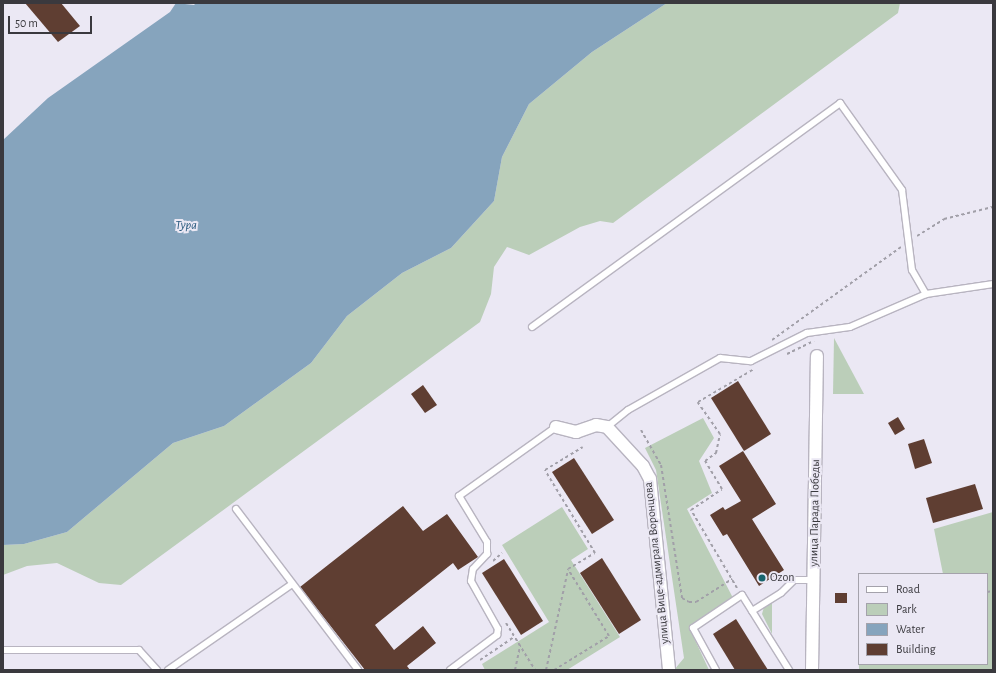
<!DOCTYPE html>
<meta charset="utf-8">
<style>
body{margin:0}
#map{position:relative;width:996px;height:673px;overflow:hidden;background:#ebe8f4;font-family:"Alegreya Sans",sans-serif}
div>[style]{position:absolute}
[style*='--x']{left:calc(var(--x)*1px);top:calc(var(--y)*1px);width:calc(var(--w)*1px);rotate:calc(var(--a)*1deg)}
.green>*{inset:0;background:#bbceb9}
.water>*{inset:0;background:#86a4bd}
.building>*{inset:0;background:#5f3e32}
.path>*{height:2px;margin-top:-1px;transform-origin:0;background:repeating-linear-gradient(90deg,#a19fa8 0 3px,transparent 0 6px)}
.roads{filter:drop-shadow(1px 0 #b8b4c0) drop-shadow(-1px 0 #b8b4c0) drop-shadow(0 1px #b8b4c0) drop-shadow(0 -1px #b8b4c0)}
.service>*{height:6px;margin:-3px;padding:0 3px;transform-origin:3px;border-radius:3px;background:#fff}
.minor>*{height:12px;margin:-6px;padding:0 6px;transform-origin:6px;border-radius:6px;background:#fff}
.dots>*{width:11px;height:11px;translate:-50% -50%;box-sizing:border-box;border:2px solid #ebe8f4;border-radius:50%}
span{translate:-50% -50%;white-space:nowrap;text-align:center;line-height:1.15;-webkit-text-stroke:4px #ebe8f4;paint-order:stroke}
.street-label{font-size:12px;color:#3a393e}
.poi-label{font-size:12px;color:#3a393e}
.left{translate:0 -50%;text-align:left}
.water-label{font-size:13px;color:#29597e;font-style:italic}
.frame{position:absolute;inset:0;border:4px solid #3a393e;pointer-events:none}
.legend{position:absolute;left:858px;top:573px;width:130px;height:92px;box-sizing:border-box;background:#ebe8f4;border:1px solid #a4a2ab;margin:0;padding:5px 7px;list-style:none;font-size:12px;color:#3a393e}
.legend li{display:flex;align-items:center;gap:8px;height:20px}
.legend b{width:20px;border:1px solid #a4a2ab}
.scale{position:absolute;left:8px;top:16px;width:84px;height:18px;box-sizing:border-box;border:2px solid #3a393e;border-top:0;padding-left:5px;font-size:12px;line-height:14px;white-space:nowrap;color:#3a393e;-webkit-text-stroke:3px #ebe8f4;paint-order:stroke}
</style>
<div id="map">
<div class="green">
<div style="clip-path:polygon(667px 3px,900px 3px,898px 13px,613px 223px,600px 221px,580px 227px,529px 255px,507px 247px,494px 267px,491px 294px,480px 322px,121px 585px,99px 583px,57px 563px,27px 566px,3px 575px,3px 545px,24px 544px,67px 532px,173px 443px,224px 426px,311px 363px,347px 316px,402px 273px,451px 248px,494px 201px,502px 157px,529px 104px,592px 52px)"></div>
<div style="clip-path:polygon(834px 338px,864px 394px,833px 394px)"></div>
<div style="clip-path:polygon(703px 418px,714px 438px,699px 461px,712px 493px,687px 509px,733px 598px,689px 627px,709px 670px,674px 670px,684px 658px,656px 470px,645px 448px)"></div>
<div style="clip-path:polygon(562px 507px,588px 549px,571px 560px,620px 637px,567px 670px,485px 670px,482px 664px,549px 622px,502px 545px)"></div>
<div style="clip-path:polygon(993px 512px,993px 670px,859px 670px,858px 609px,859px 664px,987px 664px,987px 574px,943px 574px,934px 529px)"></div>
<div style="clip-path:polygon(772px 602px,772px 634px,762px 614px,764px 607px)"></div>
</div>
<div class="water">
<div style="clip-path:polygon(176px 3px,194px 5px,196px 3px,667px 3px,592px 52px,529px 104px,502px 157px,494px 201px,451px 248px,402px 273px,347px 316px,311px 363px,224px 426px,173px 443px,67px 532px,24px 544px,3px 545px,3px 140px,48px 98px,170px 12px)"></div>
</div>
<div class="building">
<div style="clip-path:polygon(25px 3px,61px 3px,80px 26px,58px 42px)"></div>
<div style="clip-path:polygon(738px 381px,771px 434px,744px 451px,711px 398px)"></div>
<div style="clip-path:polygon(423px 385px,437px 405px,425px 413px,411px 394px)"></div>
<div style="clip-path:polygon(898px 417px,905px 429px,895px 435px,888px 423px)"></div>
<div style="clip-path:polygon(924px 439px,932px 463px,915px 469px,908px 444px)"></div>
<div style="clip-path:polygon(743px 451px,776px 504px,752px 519px,784px 570px,759px 586px,727px 534px,723px 536px,710px 515px,723px 507px,725px 510px,741px 501px,719px 466px)"></div>
<div style="clip-path:polygon(574px 458px,614px 520px,592px 534px,552px 472px)"></div>
<div style="clip-path:polygon(975px 484px,983px 509px,933px 523px,926px 498px)"></div>
<div style="clip-path:polygon(403px 506px,423px 531px,447px 514px,478px 557px,458px 570px,453px 563px,375px 625px,394px 650px,423px 626px,436px 643px,407px 666px,410px 670px,365px 670px,300px 587px)"></div>
<div style="clip-path:polygon(602px 558px,641px 620px,619px 634px,580px 573px)"></div>
<div style="clip-path:polygon(504px 559px,543px 621px,521px 635px,482px 573px)"></div>
<div style="clip-path:polygon(835px 593px,847px 593px,847px 603px,835px 603px)"></div>
<div style="clip-path:polygon(736px 619px,768px 670px,735px 670px,713px 634px)"></div>
</div>
<div class="path">
<div style="--x:917;--y:236;--w:32;--a:-32"></div>
<div style="--x:944;--y:219;--w:50;--a:-13.8"></div>
<div style="--x:772;--y:340;--w:159;--a:-35.8"></div>
<div style="--x:787;--y:354;--w:30;--a:-26"></div>
<div style="--x:641;--y:430;--w:40;--a:60.3"></div>
<div style="--x:661;--y:465;--w:135;--a:81"></div>
<div style="--x:682;--y:598;--w:8;--a:30"></div>
<div style="--x:689;--y:602;--w:7;--a:0"></div>
<div style="--x:696;--y:602;--w:43;--a:-32.6"></div>
<div style="--x:493;--y:561;--w:12;--a:-42"></div>
<div style="--x:737;--y:588;--w:91;--a:-120.5"></div>
<div style="--x:691;--y:510;--w:37;--a:-34"></div>
<div style="--x:722;--y:489;--w:33;--a:-121"></div>
<div style="--x:705;--y:461;--w:14;--a:-36"></div>
<div style="--x:716;--y:453;--w:19;--a:-78"></div>
<div style="--x:720;--y:434;--w:39;--a:-125"></div>
<div style="--x:698;--y:402;--w:65;--a:-30.5"></div>
<div style="--x:987;--y:592;--w:6;--a:-9"></div>
<div style="--x:506;--y:623;--w:55;--a:58.3"></div>
<div style="--x:480;--y:660;--w:41;--a:-34.1"></div>
<div style="--x:515;--y:670;--w:25;--a:-78"></div>
<div style="--x:546;--y:670;--w:102;--a:-77.6"></div>
<div style="--x:554;--y:670;--w:65;--a:-31.7"></div>
<div style="--x:609;--y:636;--w:79;--a:-121.5"></div>
<div style="--x:568;--y:569;--w:31;--a:-31"></div>
<div style="--x:595;--y:553;--w:97;--a:-121.1"></div>
<div style="--x:545;--y:470;--w:44;--a:-31.2"></div>
</div>
<div class="roads">
<div class="service">
<div style="--x:532;--y:327;--w:381;--a:-36"></div>
<div style="--x:840;--y:103;--w:107;--a:54.5"></div>
<div style="--x:902;--y:190;--w:81;--a:82.9"></div>
<div style="--x:912;--y:270;--w:28;--a:60"></div>
<div style="--x:607;--y:427;--w:27;--a:-39"></div>
<div style="--x:628;--y:410;--w:106;--a:-29.5"></div>
<div style="--x:720;--y:358;--w:31;--a:6"></div>
<div style="--x:751;--y:361;--w:63;--a:-26.6"></div>
<div style="--x:807;--y:333;--w:43;--a:-7.9"></div>
<div style="--x:850;--y:327;--w:83;--a:-23.5"></div>
<div style="--x:926;--y:294;--w:68;--a:-8.5"></div>
<div style="--x:236;--y:509;--w:202;--a:52.8"></div>
<div style="--x:752;--y:611;--w:34;--a:-32"></div>
<div style="--x:781;--y:593;--w:18;--a:-45"></div>
<div style="--x:794;--y:580;--w:20;--a:0"></div>
<div style="--x:3;--y:650;--w:136;--a:0"></div>
<div style="--x:139;--y:650;--w:27;--a:48"></div>
<div style="--x:168;--y:670;--w:151;--a:-34.7"></div>
<div style="--x:450;--y:670;--w:59;--a:-36.7"></div>
<div style="--x:497;--y:635;--w:6;--a:-81"></div>
<div style="--x:498;--y:629;--w:55;--a:-119.4"></div>
<div style="--x:471;--y:581;--w:12;--a:-81"></div>
<div style="--x:473;--y:569;--w:21;--a:-47"></div>
<div style="--x:487;--y:554;--w:12;--a:-90"></div>
<div style="--x:487;--y:542;--w:54;--a:-121.3"></div>
<div style="--x:459;--y:496;--w:119;--a:-35.4"></div>
<div style="--x:716;--y:670;--w:48;--a:-118.7"></div>
<div style="--x:693;--y:628;--w:59;--a:-34"></div>
<div style="--x:742;--y:595;--w:89;--a:57.9"></div>
</div>
<div class="minor">
<div style="--x:556;--y:427;--w:21;--a:14"></div>
<div style="--x:576;--y:432;--w:21;--a:-19"></div>
<div style="--x:596;--y:425;--w:11;--a:10"></div>
<div style="--x:607;--y:427;--w:53;--a:47.3"></div>
<div style="--x:643;--y:466;--w:15;--a:62"></div>
<div style="--x:650;--y:479;--w:192;--a:84.3"></div>
<div style="--x:812;--y:670;--w:314;--a:-89.1"></div>
</div>
</div>
<div class="dots">
<div style="left:762px;top:578px;background:#18656e"></div>
</div>
<div class="street-label">
<span style="left:815px;top:513px;rotate:-89deg">улица Парада Победы</span>
<span style="left:657px;top:563px;rotate:-96deg">улица Вице-адмирала Воронцова</span>
</div>
<div class="poi-label">
<span class="left" style="left:770px;top:578px">Ozon</span>
</div>
<div class="water-label">
<span style="left:186px;top:226px">Тура</span>
</div>
<div class="frame"></div>
<ul class="legend">
<li><b style="height:5px;background:#fff"></b>Road</li>
<li><b style="height:11px;background:#bbceb9"></b>Park</li>
<li><b style="height:11px;background:#86a4bd"></b>Water</li>
<li><b style="height:11px;background:#5f3e32"></b>Building</li>
</ul>
<div class="scale">50 m</div>
</div>
